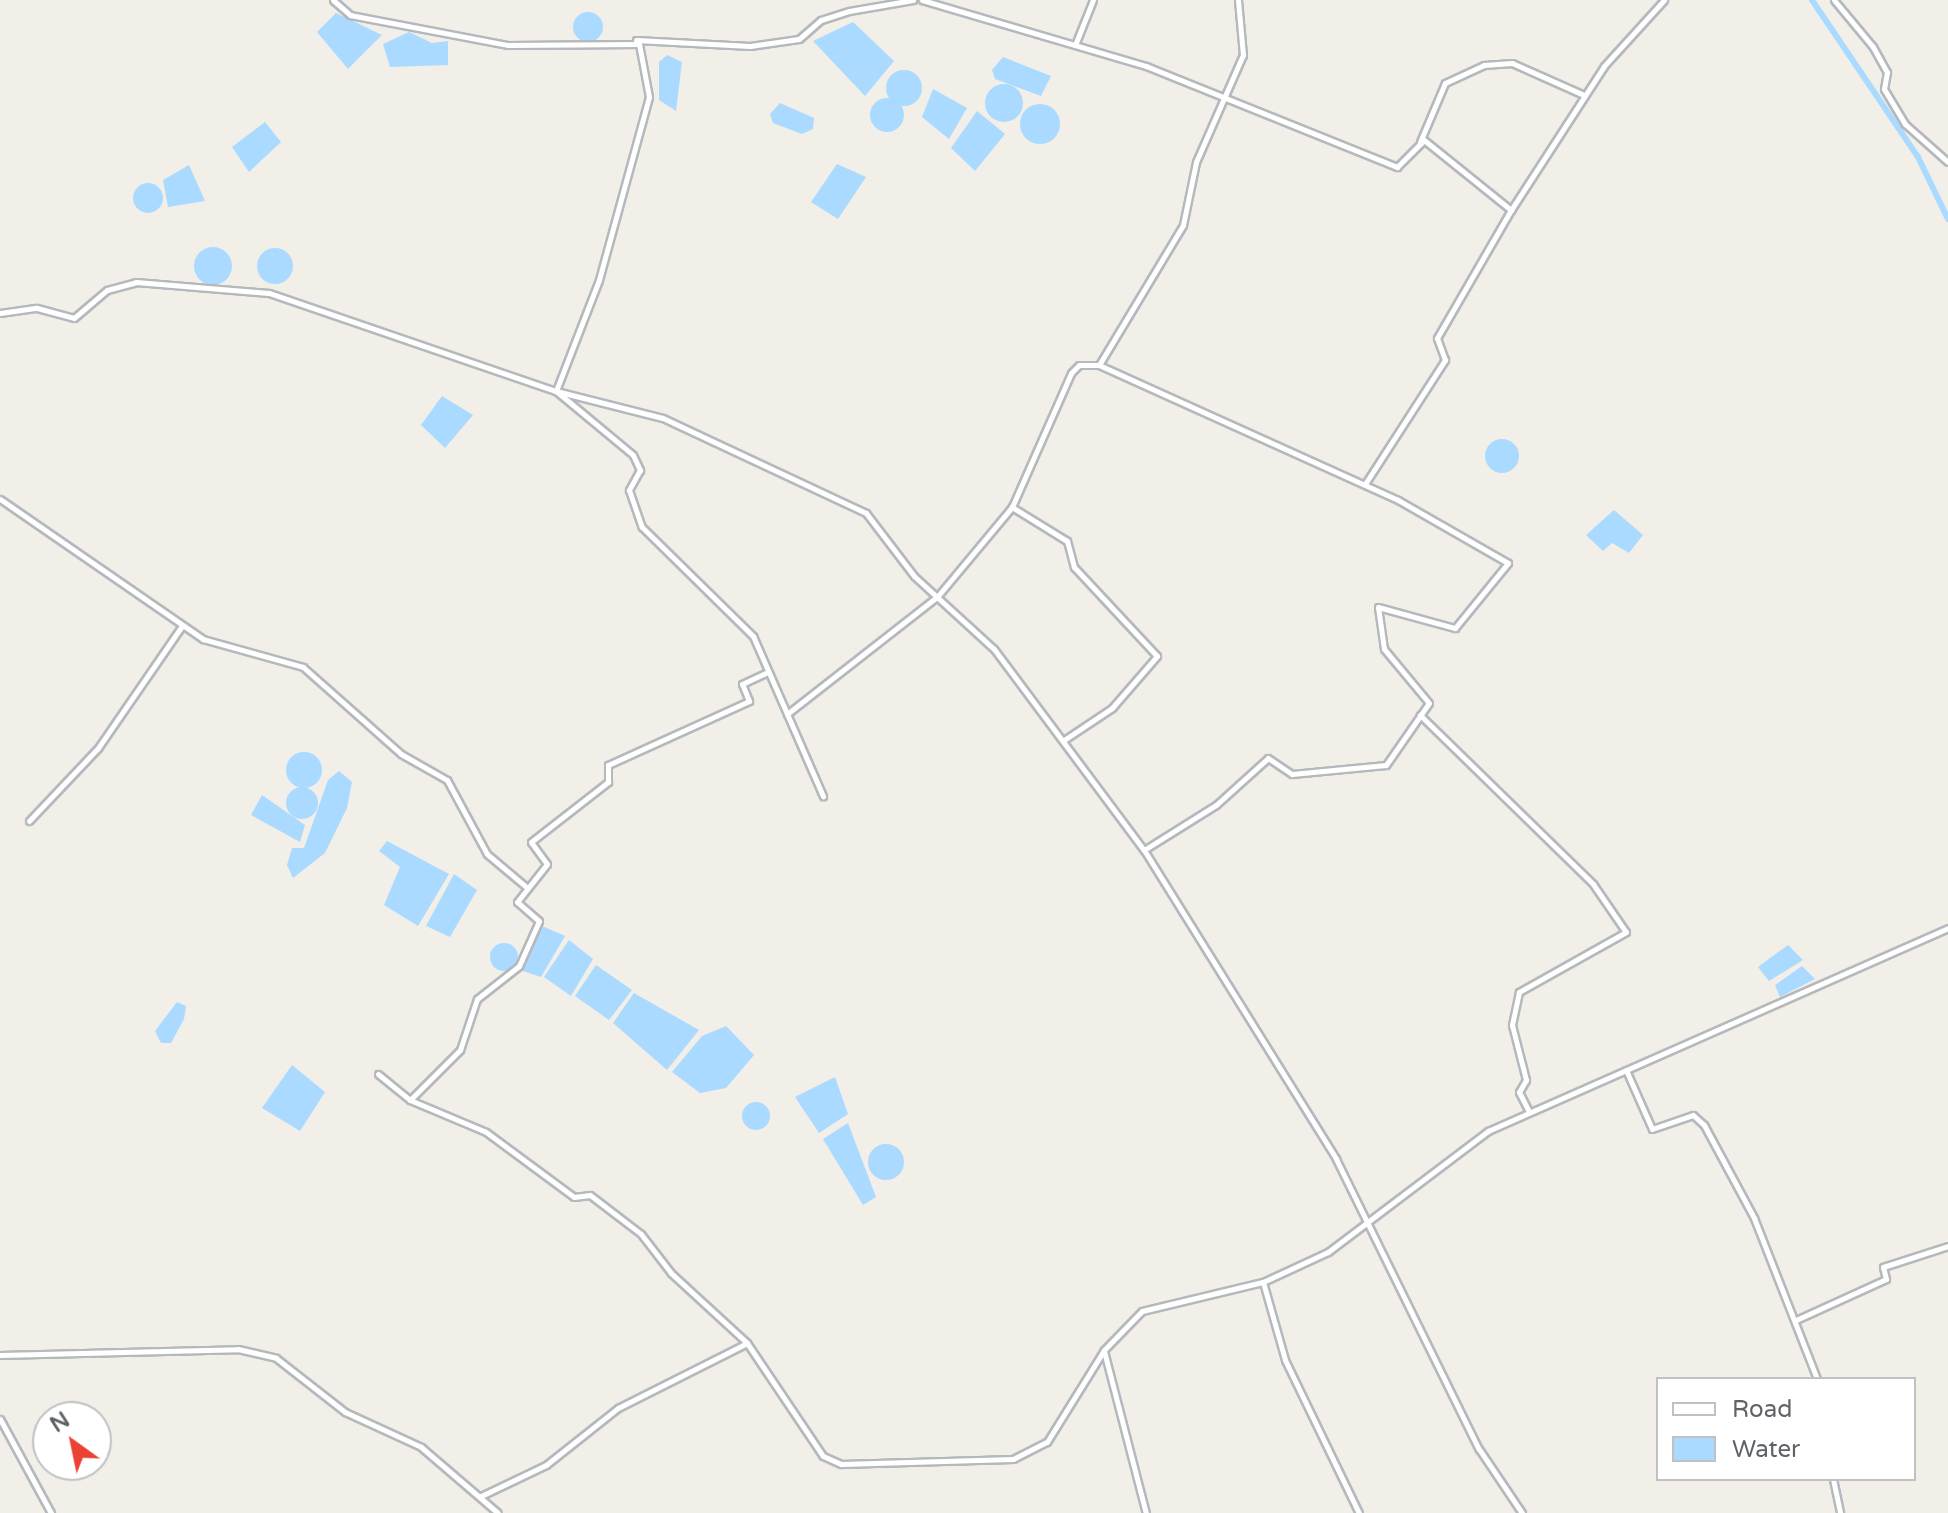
<!DOCTYPE html>
<style>
body{margin:0}
#map{position:relative;width:1948px;height:1513px;overflow:hidden;background:#f1efe8;font-family:"Varela Round",sans-serif}
div>[style]{position:absolute}
[style*='--x']{left:calc(var(--x)*1px);top:calc(var(--y)*1px);width:calc(var(--w)*1px);rotate:calc(var(--a)*1deg)}
.water>*{inset:0;background:#aadaff}
.round{border-radius:50%}
.canal>*{height:6px;margin:-3px;padding:0 3px;transform-origin:3px;border-radius:3px;background:#aadaff}
.roads{filter:drop-shadow(2px 0 #b5b8bc) drop-shadow(-2px 0 #b5b8bc) drop-shadow(0 2px #b5b8bc) drop-shadow(0 -2px #b5b8bc)}
.minor>*{height:5px;margin:-2.5px;padding:0 2.5px;transform-origin:2.5px;border-radius:2.5px;background:#fff}
span{translate:-50% -50%;white-space:nowrap;text-align:center;line-height:1.15;-webkit-text-stroke:6px #fff;paint-order:stroke}
.legend{position:absolute;left:1656px;top:1377px;width:260px;height:104px;box-sizing:border-box;background:#fff;border:2px solid #bfc1c3;margin:0;padding:10px 14px;list-style:none;font-size:24px;color:#5f6368}
.legend li{display:flex;align-items:center;gap:16px;height:40px}
.legend b{width:40px;border:2px solid #bfc1c3}
.north{position:absolute;left:32px;top:1401px;width:80px;height:80px;box-sizing:border-box;background:#fff;border:2px solid #bfc1c3;border-radius:50%;rotate:327deg;font-size:22px;font-weight:700;line-height:32px;text-align:center;color:#5f6368}
.north::after{content:'';display:block;margin:auto;width:28px;height:36px;background:#ea4335;clip-path:polygon(50% 0,100% 100%,50% 72%,0 100%)}
</style>
<div id="map">
<div class="water">
<div class="round" style="left:573px;top:12px;width:30px;height:30px"></div>
<div style="clip-path:polygon(336px 13px,382px 35px,348px 69px,317px 32px)"></div>
<div style="clip-path:polygon(853px 22px,894px 61px,865px 96px,813px 41px)"></div>
<div style="clip-path:polygon(409px 32px,432px 43px,448px 41px,448px 65px,390px 67px,383px 44px)"></div>
<div style="clip-path:polygon(667px 55px,682px 62px,676px 111px,659px 100px,659px 62px)"></div>
<div style="clip-path:polygon(1003px 57px,1051px 76px,1041px 96px,995px 79px,992px 70px)"></div>
<div class="round" style="left:886px;top:70px;width:36px;height:36px"></div>
<div class="round" style="left:985px;top:84px;width:38px;height:38px"></div>
<div style="clip-path:polygon(933px 89px,967px 108px,949px 139px,922px 117px)"></div>
<div class="round" style="left:870px;top:98px;width:34px;height:34px"></div>
<div style="clip-path:polygon(780px 103px,814px 118px,813px 129px,802px 134px,773px 123px,770px 114px)"></div>
<div class="round" style="left:1020px;top:104px;width:40px;height:40px"></div>
<div style="clip-path:polygon(977px 111px,1005px 134px,975px 171px,951px 148px)"></div>
<div style="clip-path:polygon(265px 122px,281px 142px,249px 172px,232px 147px)"></div>
<div style="clip-path:polygon(837px 164px,866px 177px,838px 219px,811px 202px)"></div>
<div style="clip-path:polygon(189px 165px,205px 201px,168px 207px,163px 180px)"></div>
<div class="round" style="left:133px;top:183px;width:30px;height:30px"></div>
<div class="round" style="left:194px;top:247px;width:38px;height:38px"></div>
<div class="round" style="left:257px;top:248px;width:36px;height:36px"></div>
<div style="clip-path:polygon(442px 396px,473px 415px,445px 448px,421px 425px)"></div>
<div class="round" style="left:1485px;top:439px;width:34px;height:34px"></div>
<div style="clip-path:polygon(1614px 510px,1643px 535px,1629px 553px,1612px 543px,1603px 551px,1586px 535px)"></div>
<div class="round" style="left:286px;top:752px;width:36px;height:36px"></div>
<div style="clip-path:polygon(339px 771px,352px 782px,347px 808px,325px 853px,293px 878px,287px 865px,292px 848px,304px 848px,328px 780px)"></div>
<div class="round" style="left:286px;top:787px;width:32px;height:32px"></div>
<div style="clip-path:polygon(262px 795px,305px 825px,300px 842px,251px 815px)"></div>
<div style="clip-path:polygon(387px 841px,449px 874px,418px 926px,384px 905px,400px 867px,379px 851px)"></div>
<div style="clip-path:polygon(454px 874px,477px 890px,450px 937px,426px 926px)"></div>
<div style="clip-path:polygon(540px 925px,565px 936px,541px 977px,520px 970px)"></div>
<div style="clip-path:polygon(569px 940px,593px 959px,571px 996px,544px 977px)"></div>
<div class="round" style="left:490px;top:943px;width:28px;height:28px"></div>
<div style="clip-path:polygon(1788px 945px,1803px 960px,1769px 981px,1758px 967px)"></div>
<div style="clip-path:polygon(596px 965px,632px 990px,609px 1020px,575px 996px)"></div>
<div style="clip-path:polygon(1802px 966px,1815px 979px,1780px 997px,1775px 985px)"></div>
<div style="clip-path:polygon(634px 993px,699px 1030px,667px 1070px,613px 1023px)"></div>
<div style="clip-path:polygon(177px 1002px,186px 1006px,184px 1019px,171px 1043px,161px 1043px,155px 1031px)"></div>
<div style="clip-path:polygon(726px 1026px,754px 1055px,726px 1088px,700px 1093px,672px 1072px,702px 1036px)"></div>
<div style="clip-path:polygon(292px 1065px,325px 1092px,300px 1131px,262px 1108px)"></div>
<div style="clip-path:polygon(835px 1077px,848px 1114px,819px 1133px,795px 1097px)"></div>
<div class="round" style="left:742px;top:1102px;width:28px;height:28px"></div>
<div style="clip-path:polygon(848px 1123px,876px 1197px,863px 1205px,823px 1139px)"></div>
<div class="round" style="left:868px;top:1144px;width:36px;height:36px"></div>
</div>
<div class="canal">
<div style="--x:1812;--y:0;--w:189;--a:56"></div>
<div style="--x:1918;--y:157;--w:69;--a:64.2"></div>
</div>
<div class="roads">
<div class="minor">
<div style="--x:333;--y:0;--w:23;--a:41"></div>
<div style="--x:350;--y:15;--w:161;--a:10.8"></div>
<div style="--x:508;--y:45;--w:131;--a:-0.4"></div>
<div style="--x:639;--y:44;--w:54;--a:79.3"></div>
<div style="--x:649;--y:97;--w:190;--a:105.3"></div>
<div style="--x:599;--y:280;--w:119;--a:111.2"></div>
<div style="--x:556;--y:391;--w:110;--a:14.2"></div>
<div style="--x:663;--y:418;--w:224;--a:25.1"></div>
<div style="--x:866;--y:513;--w:79;--a:52.7"></div>
<div style="--x:914;--y:576;--w:108;--a:42.4"></div>
<div style="--x:994;--y:649;--w:251;--a:53.3"></div>
<div style="--x:1144;--y:850;--w:364;--a:58.1"></div>
<div style="--x:1336;--y:1159;--w:323;--a:63.8"></div>
<div style="--x:1479;--y:1449;--w:77;--a:56.1"></div>
<div style="--x:922;--y:0;--w:234;--a:16.4"></div>
<div style="--x:1146;--y:66;--w:271;--a:21.9"></div>
<div style="--x:1397;--y:167;--w:38;--a:-45"></div>
<div style="--x:1424;--y:140;--w:112;--a:38.8"></div>
<div style="--x:1834;--y:0;--w:61;--a:50.3"></div>
<div style="--x:1873;--y:47;--w:29;--a:61"></div>
<div style="--x:1887;--y:72;--w:17;--a:100"></div>
<div style="--x:1884;--y:89;--w:41;--a:59"></div>
<div style="--x:1905;--y:124;--w:57;--a:41.5"></div>
<div style="--x:636;--y:40;--w:114;--a:3"></div>
<div style="--x:750;--y:46;--w:49;--a:-8.1"></div>
<div style="--x:799;--y:39;--w:29;--a:-41"></div>
<div style="--x:821;--y:20;--w:29;--a:-18"></div>
<div style="--x:849;--y:11;--w:65;--a:-9.8"></div>
<div style="--x:1075;--y:45;--w:48;--a:-68.2"></div>
<div style="--x:1420;--y:142;--w:64;--a:-67"></div>
<div style="--x:1445;--y:83;--w:43;--a:-24.8"></div>
<div style="--x:1484;--y:65;--w:28;--a:-4"></div>
<div style="--x:1512;--y:63;--w:79;--a:24"></div>
<div style="--x:0;--y:313;--w:37;--a:-8"></div>
<div style="--x:37;--y:308;--w:38;--a:15"></div>
<div style="--x:74;--y:318;--w:43;--a:-40.3"></div>
<div style="--x:107;--y:290;--w:30;--a:-15"></div>
<div style="--x:136;--y:282;--w:133;--a:4.7"></div>
<div style="--x:269;--y:293;--w:303;--a:18.9"></div>
<div style="--x:556;--y:391;--w:100;--a:39.7"></div>
<div style="--x:633;--y:455;--w:17;--a:65"></div>
<div style="--x:640;--y:470;--w:23;--a:119"></div>
<div style="--x:629;--y:490;--w:39;--a:71"></div>
<div style="--x:642;--y:527;--w:156;--a:44.5"></div>
<div style="--x:753;--y:636;--w:175;--a:66.4"></div>
<div style="--x:1365;--y:484;--w:148;--a:-57.2"></div>
<div style="--x:1445;--y:360;--w:23;--a:-110"></div>
<div style="--x:1437;--y:338;--w:148;--a:-60"></div>
<div style="--x:1511;--y:210;--w:171;--a:-57.1"></div>
<div style="--x:1604;--y:66;--w:89;--a:-47.7"></div>
<div style="--x:0;--y:499;--w:247;--a:34.6"></div>
<div style="--x:203;--y:639;--w:104;--a:15.6"></div>
<div style="--x:303;--y:667;--w:131;--a:41.6"></div>
<div style="--x:401;--y:754;--w:53;--a:29.5"></div>
<div style="--x:447;--y:780;--w:84;--a:61.6"></div>
<div style="--x:487;--y:854;--w:50;--a:40.1"></div>
<div style="--x:787;--y:714;--w:190;--a:-38"></div>
<div style="--x:937;--y:597;--w:117;--a:-50.2"></div>
<div style="--x:1420;--y:715;--w:242;--a:44.3"></div>
<div style="--x:1593;--y:884;--w:58;--a:55.5"></div>
<div style="--x:1626;--y:932;--w:123;--a:150.7"></div>
<div style="--x:1519;--y:992;--w:34;--a:102"></div>
<div style="--x:1512;--y:1025;--w:57;--a:75.7"></div>
<div style="--x:1526;--y:1080;--w:14;--a:120"></div>
<div style="--x:1519;--y:1092;--w:22;--a:63"></div>
<div style="--x:1064;--y:740;--w:58;--a:-33.7"></div>
<div style="--x:1112;--y:708;--w:69;--a:-49.1"></div>
<div style="--x:1157;--y:656;--w:122;--a:-133"></div>
<div style="--x:1074;--y:567;--w:27;--a:-105"></div>
<div style="--x:1067;--y:541;--w:65;--a:-148.3"></div>
<div style="--x:1012;--y:507;--w:146;--a:-66.2"></div>
<div style="--x:1071;--y:373;--w:11;--a:-45"></div>
<div style="--x:1079;--y:365;--w:20;--a:0"></div>
<div style="--x:29;--y:821;--w:100;--a:-46.6"></div>
<div style="--x:98;--y:748;--w:148;--a:-55.5"></div>
<div style="--x:1144;--y:850;--w:85;--a:-32"></div>
<div style="--x:1216;--y:805;--w:70;--a:-42.1"></div>
<div style="--x:1268;--y:758;--w:29;--a:34"></div>
<div style="--x:1292;--y:774;--w:94;--a:-5.5"></div>
<div style="--x:1386;--y:765;--w:75;--a:-55.3"></div>
<div style="--x:1429;--y:703;--w:70;--a:-129.8"></div>
<div style="--x:1384;--y:649;--w:42;--a:-98.1"></div>
<div style="--x:1378;--y:607;--w:80;--a:15.3"></div>
<div style="--x:1455;--y:628;--w:84;--a:-50.8"></div>
<div style="--x:1508;--y:563;--w:127;--a:-150.2"></div>
<div style="--x:1398;--y:500;--w:328;--a:-155.7"></div>
<div style="--x:1099;--y:365;--w:163;--a:-59"></div>
<div style="--x:1183;--y:225;--w:64;--a:-78.3"></div>
<div style="--x:1196;--y:162;--w:117;--a:-66.3"></div>
<div style="--x:1243;--y:55;--w:55;--a:-95.2"></div>
<div style="--x:1626;--y:1070;--w:64;--a:66.2"></div>
<div style="--x:1652;--y:1129;--w:43;--a:-18.9"></div>
<div style="--x:1693;--y:1115;--w:15;--a:42"></div>
<div style="--x:1704;--y:1125;--w:106;--a:61.7"></div>
<div style="--x:1754;--y:1218;--w:173;--a:68.6"></div>
<div style="--x:378;--y:1074;--w:41;--a:39.1"></div>
<div style="--x:410;--y:1100;--w:82;--a:22.8"></div>
<div style="--x:486;--y:1132;--w:109;--a:36.5"></div>
<div style="--x:574;--y:1197;--w:16;--a:-7"></div>
<div style="--x:590;--y:1195;--w:64;--a:37.4"></div>
<div style="--x:641;--y:1234;--w:49;--a:52.4"></div>
<div style="--x:671;--y:1273;--w:103;--a:42.6"></div>
<div style="--x:410;--y:1100;--w:71;--a:-45"></div>
<div style="--x:460;--y:1050;--w:54;--a:-71.6"></div>
<div style="--x:477;--y:999;--w:53;--a:-38.2"></div>
<div style="--x:519;--y:966;--w:49;--a:-66"></div>
<div style="--x:539;--y:921;--w:29;--a:-139"></div>
<div style="--x:517;--y:902;--w:48;--a:-51.7"></div>
<div style="--x:547;--y:864;--w:27;--a:-126"></div>
<div style="--x:531;--y:842;--w:98;--a:-37.9"></div>
<div style="--x:608;--y:782;--w:17;--a:-90"></div>
<div style="--x:608;--y:765;--w:155;--a:-24.4"></div>
<div style="--x:749;--y:701;--w:18;--a:-112"></div>
<div style="--x:742;--y:684;--w:29;--a:-25"></div>
<div style="--x:1263;--y:1282;--w:81;--a:74.2"></div>
<div style="--x:1285;--y:1360;--w:170;--a:64.2"></div>
<div style="--x:1796;--y:1320;--w:99;--a:-24.5"></div>
<div style="--x:1886;--y:1279;--w:12;--a:-104"></div>
<div style="--x:1883;--y:1267;--w:68;--a:-17.9"></div>
<div style="--x:1104;--y:1351;--w:167;--a:75.5"></div>
<div style="--x:0;--y:1355;--w:238;--a:-1.4"></div>
<div style="--x:238;--y:1349;--w:39;--a:13"></div>
<div style="--x:276;--y:1358;--w:88;--a:38"></div>
<div style="--x:345;--y:1412;--w:84;--a:24.7"></div>
<div style="--x:421;--y:1447;--w:101;--a:40.6"></div>
<div style="--x:0;--y:1419;--w:107;--a:61.5"></div>
<div style="--x:1833;--y:1479;--w:35;--a:78"></div>
<div style="--x:481;--y:1496;--w:72;--a:-25.5"></div>
<div style="--x:546;--y:1465;--w:92;--a:-38.4"></div>
<div style="--x:618;--y:1408;--w:144;--a:-26.7"></div>
<div style="--x:747;--y:1343;--w:136;--a:56.1"></div>
<div style="--x:823;--y:1456;--w:20;--a:24"></div>
<div style="--x:841;--y:1464;--w:172;--a:-1.7"></div>
<div style="--x:1013;--y:1459;--w:38;--a:-27"></div>
<div style="--x:1047;--y:1442;--w:108;--a:-58.2"></div>
<div style="--x:1104;--y:1350;--w:54;--a:-45.7"></div>
<div style="--x:1142;--y:1311;--w:124;--a:-13.5"></div>
<div style="--x:1263;--y:1282;--w:72;--a:-24.8"></div>
<div style="--x:1328;--y:1252;--w:201;--a:-37.1"></div>
<div style="--x:1488;--y:1131;--w:503;--a:-23.81"></div>
</div>
</div>
<ul class="legend">
<li><b style="height:10px;background:#fff"></b>Road</li>
<li><b style="height:22px;background:#aadaff"></b>Water</li>
</ul>
<div class="north">N</div>
</div>
